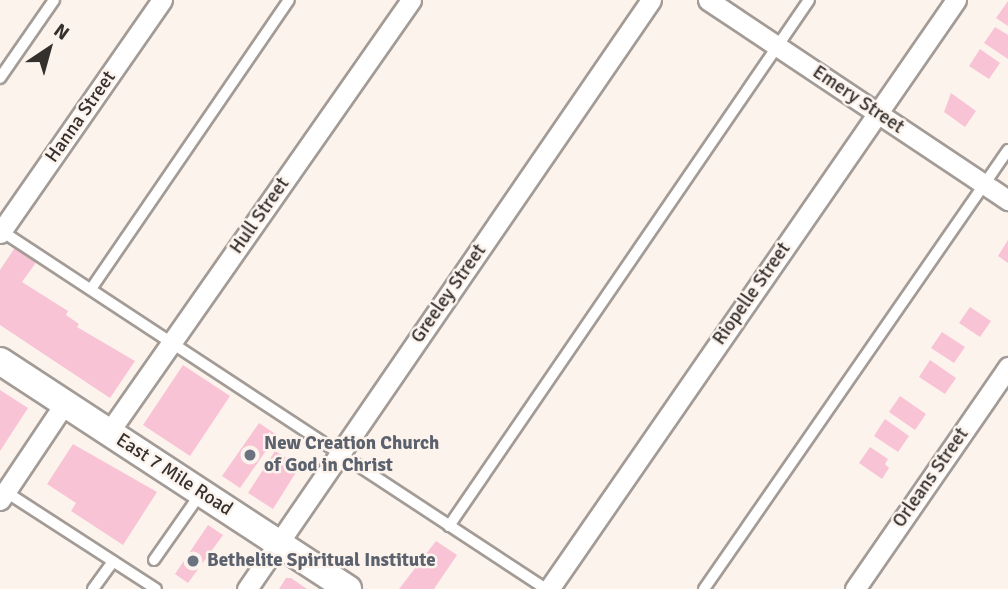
<!DOCTYPE html>
<style>
body{margin:0}
#map{position:relative;width:1008px;height:589px;overflow:hidden;background:#fcf3ed;font-family:Signika,sans-serif}
div>[style]{position:absolute}
[style*='--x']{left:calc(var(--x)*1px);top:calc(var(--y)*1px);width:calc(var(--w)*1px);rotate:calc(var(--a)*1deg)}
.building>*{inset:0;background:#f9c3d6}
.roads{filter:drop-shadow(2px 0 #a39b96) drop-shadow(-2px 0 #a39b96) drop-shadow(0 2px #a39b96) drop-shadow(0 -2px #a39b96)}
.lane>*{height:10px;margin:-5px;padding:0 5px;transform-origin:5px;border-radius:5px;background:#fff}
.street>*{height:19px;margin:-9.5px;padding:0 9.5px;transform-origin:9.5px;border-radius:9.5px;background:#fff}
.secondary>*{height:26px;margin:-13px;padding:0 13px;transform-origin:13px;border-radius:13px;background:#fff}
.dots>*{width:19px;height:19px;translate:-50% -50%;box-sizing:border-box;border:4px solid #fcf3ed;border-radius:50%}
span{translate:-50% -50%;white-space:nowrap;text-align:center;line-height:1.15;-webkit-text-stroke:5px #fcf3ed;paint-order:stroke}
.street-label{font-size:19px;color:#33302e}
.worship-label{font-size:19px;color:#5b616d;font-weight:700}
.left{translate:0 -50%;text-align:left}
.north{position:absolute;left:14px;top:14px;width:70px;height:70px;-webkit-text-stroke:5px #fcf3ed;paint-order:stroke;rotate:36deg;font-size:19px;font-weight:700;line-height:28px;text-align:center;color:#33302e}
.north::after{content:'';display:block;margin:auto;width:24px;height:32px;background:#33302e;clip-path:polygon(50% 0,100% 100%,50% 72%,0 100%)}
</style>
<div id="map">
<div class="building">
<div style="clip-path:polygon(1008px 1px,1008px 26px,996px 18px)"></div>
<div style="clip-path:polygon(995px 27px,1008px 35px,1008px 59px,984px 43px)"></div>
<div style="clip-path:polygon(980px 49px,1000px 63px,989px 79px,969px 66px)"></div>
<div style="clip-path:polygon(951px 93px,976px 111px,965px 127px,944px 112px)"></div>
<div style="clip-path:polygon(1008px 240px,1008px 263px,998px 256px)"></div>
<div style="clip-path:polygon(16px 246px,37px 261px,22px 282px,68px 311px,66px 315px,79px 324px,77px 327px,135px 361px,110px 398px,0 325px,0 270px)"></div>
<div style="clip-path:polygon(970px 307px,991px 321px,980px 337px,959px 323px)"></div>
<div style="clip-path:polygon(942px 332px,965px 347px,954px 363px,931px 348px)"></div>
<div style="clip-path:polygon(930px 360px,956px 378px,945px 394px,919px 377px)"></div>
<div style="clip-path:polygon(183px 365px,230px 396px,190px 456px,143px 425px)"></div>
<div style="clip-path:polygon(0 390px,28px 408px,0 451px)"></div>
<div style="clip-path:polygon(900px 396px,926px 414px,915px 430px,889px 412px)"></div>
<div style="clip-path:polygon(885px 419px,909px 436px,898px 452px,874px 436px)"></div>
<div style="clip-path:polygon(259px 423px,277px 435px,240px 488px,222px 476px)"></div>
<div style="clip-path:polygon(73px 444px,157px 492px,123px 545px,71px 511px,76px 503px,47px 484px)"></div>
<div style="clip-path:polygon(870px 447px,888px 459px,885px 464px,889px 468px,882px 479px,859px 463px)"></div>
<div style="clip-path:polygon(275px 451px,300px 466px,273px 509px,248px 493px)"></div>
<div style="clip-path:polygon(208px 525px,223px 535px,188px 583px,175px 574px)"></div>
<div style="clip-path:polygon(436px 541px,457px 555px,434px 589px,399px 589px)"></div>
<div style="clip-path:polygon(286px 578px,291px 578px,307px 589px,279px 589px)"></div>
</div>
<div class="roads">
<div class="lane">
<div style="--x:0;--y:78;--w:95;--a:-55.3"></div>
<div style="--x:0;--y:230;--w:653;--a:33.33"></div>
<div style="--x:91;--y:289;--w:350;--a:-55.6"></div>
<div style="--x:3;--y:490;--w:182;--a:32.9"></div>
<div style="--x:449;--y:526;--w:637;--a:-55.61"></div>
<div style="--x:154;--y:560;--w:82;--a:-55"></div>
<div style="--x:93;--y:589;--w:34;--a:-54"></div>
<div style="--x:704;--y:589;--w:534;--a:-55.3"></div>
</div>
<div class="street">
<div style="--x:708;--y:0;--w:361;--a:33.7"></div>
<div style="--x:0;--y:233;--w:284;--a:-55.2"></div>
<div style="--x:109;--y:432;--w:527;--a:-55.04"></div>
<div style="--x:0;--y:500;--w:117;--a:-56.2"></div>
<div style="--x:247;--y:589;--w:714;--a:-55.55"></div>
<div style="--x:549;--y:589;--w:716;--a:-55.36"></div>
<div style="--x:855;--y:589;--w:270;--a:-55.4"></div>
</div>
<div class="secondary">
<div style="--x:0;--y:361;--w:416;--a:33.2"></div>
</div>
</div>
<div class="dots">
<div style="left:250px;top:455px;background:#6b7280"></div>
<div style="left:193px;top:561px;background:#6b7280"></div>
</div>
<div class="street-label">
<span style="left:858px;top:100px;rotate:34deg">Emery Street</span>
<span style="left:81px;top:117px;rotate:-55deg">Hanna Street</span>
<span style="left:260px;top:216px;rotate:-55deg">Hull Street</span>
<span style="left:449px;top:294px;rotate:-55deg">Greeley Street</span>
<span style="left:752px;top:294px;rotate:-55deg">Riopelle Street</span>
<span style="left:174px;top:475px;rotate:33deg">East 7 Mile Road</span>
<span style="left:931px;top:478px;rotate:-55deg">Orleans Street</span>
</div>
<div class="worship-label">
<span class="left" style="left:264px;top:455px">New Creation Church<br>of God in Christ</span>
<span class="left" style="left:207px;top:561px">Bethelite Spiritual Institute</span>
</div>
<div class="north">N</div>
</div>
